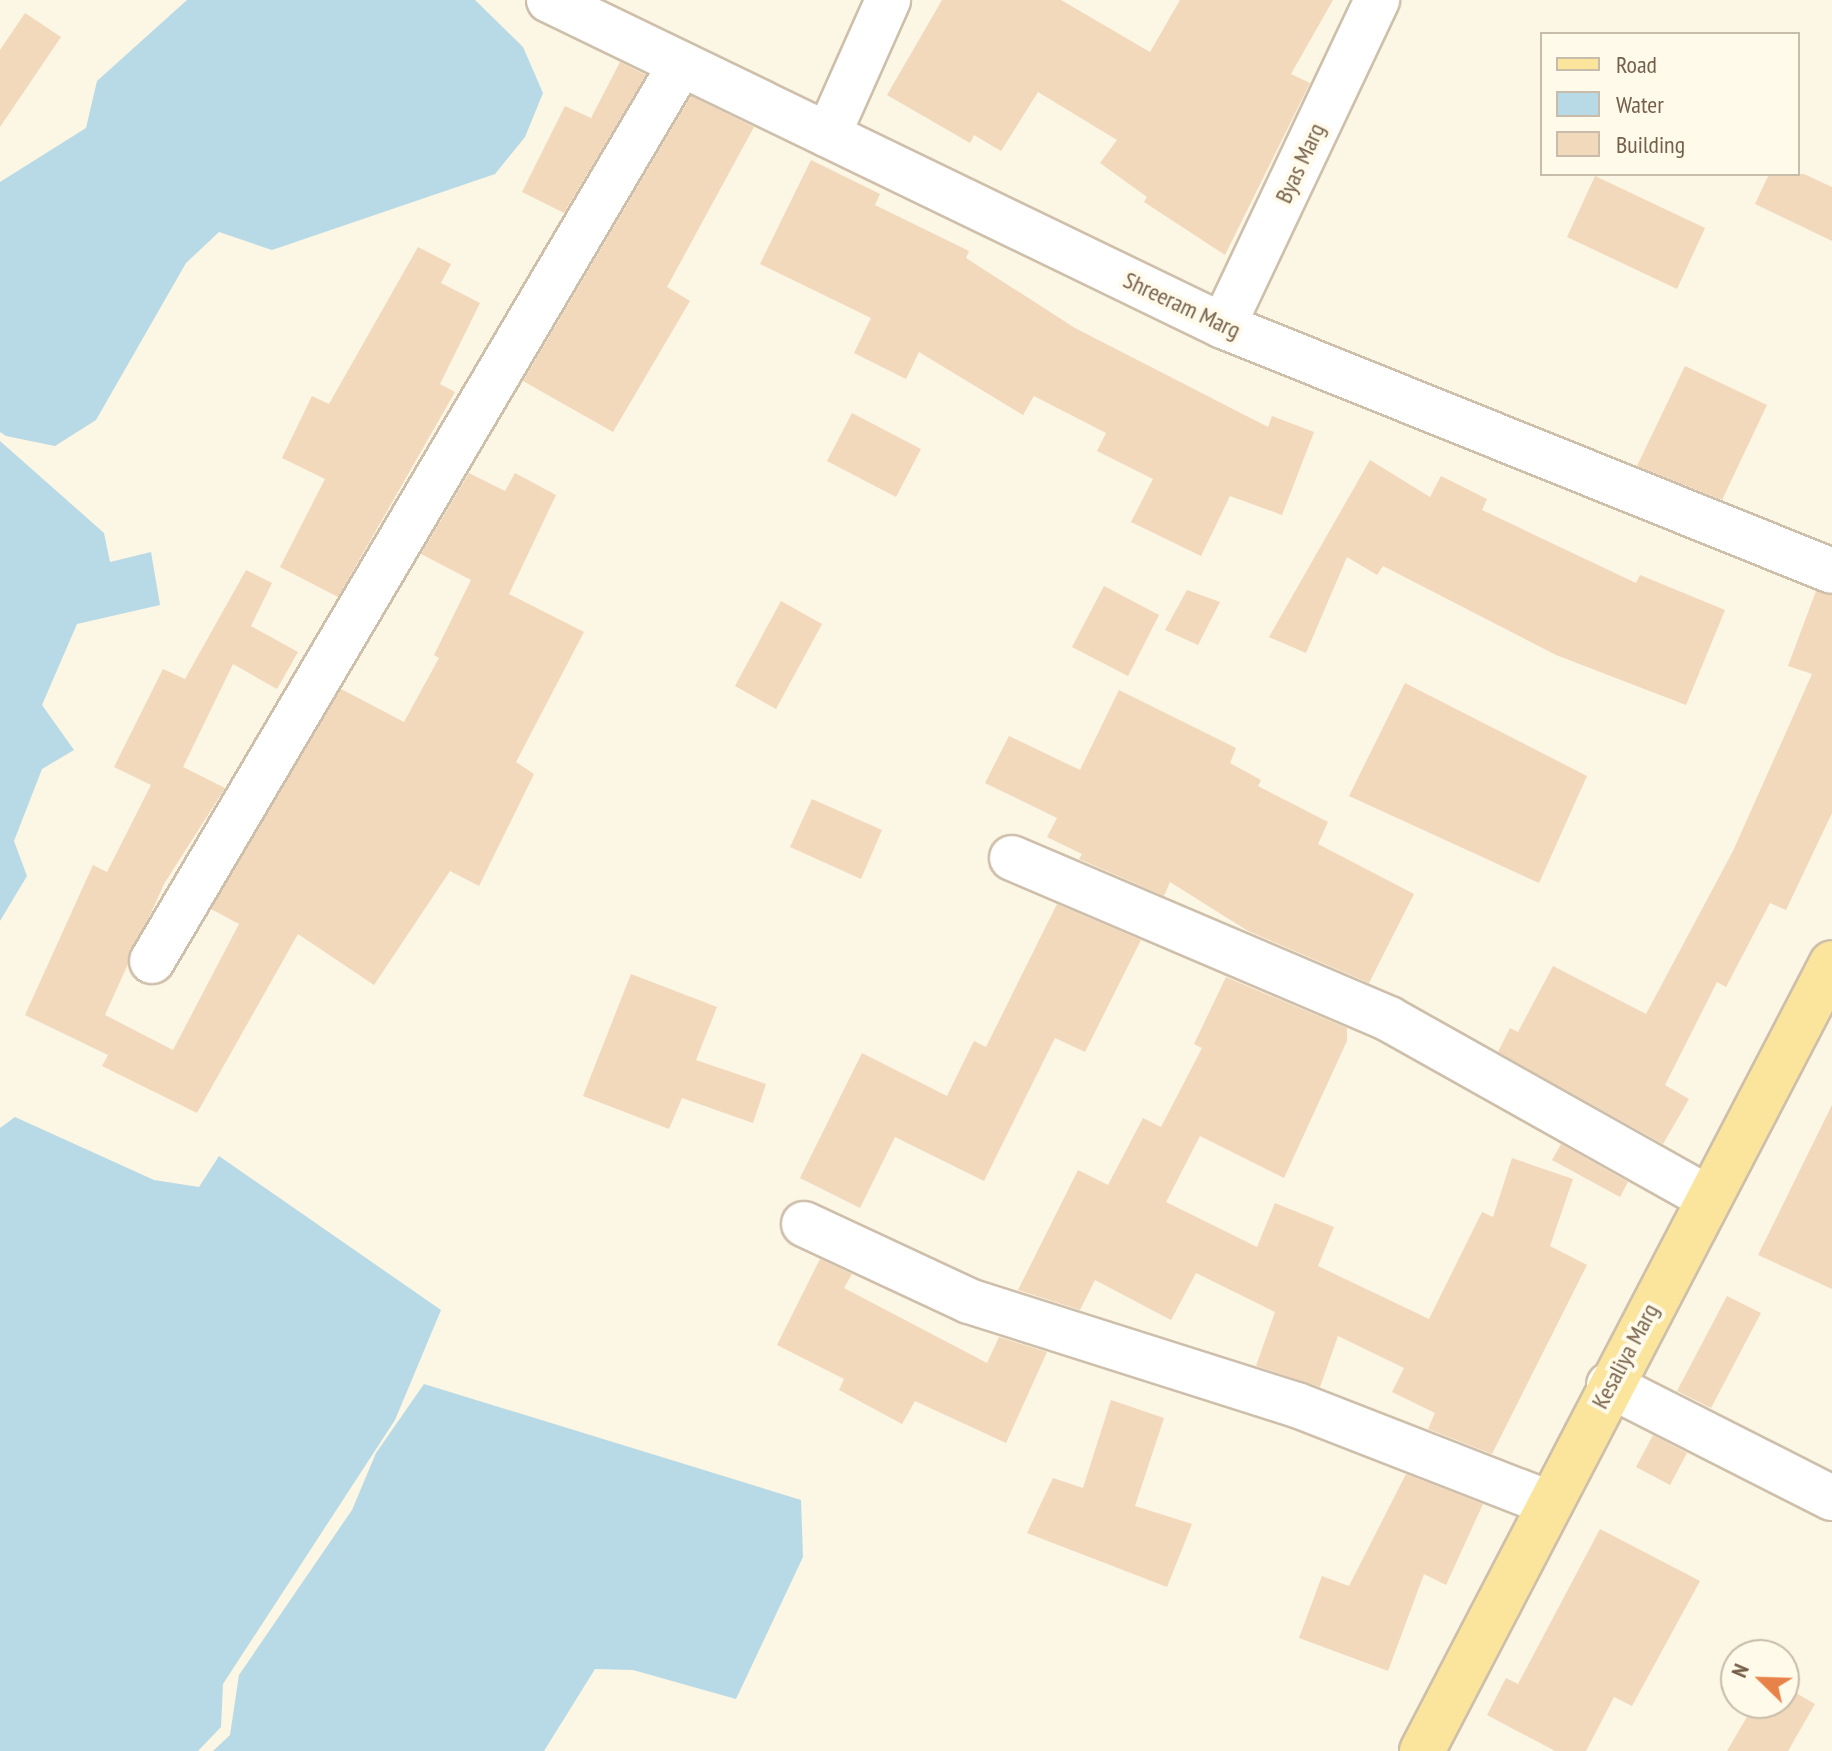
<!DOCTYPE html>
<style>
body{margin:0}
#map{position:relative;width:1832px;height:1751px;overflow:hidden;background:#fcf6e4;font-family:"PT Sans Narrow",sans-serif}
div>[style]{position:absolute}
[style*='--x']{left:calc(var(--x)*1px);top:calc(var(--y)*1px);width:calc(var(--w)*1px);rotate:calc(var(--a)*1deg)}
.water>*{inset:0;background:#b8d9e6}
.building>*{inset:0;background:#f2d9bc}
.roads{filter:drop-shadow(2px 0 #cebfab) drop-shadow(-2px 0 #cebfab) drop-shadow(0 2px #cebfab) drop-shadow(0 -2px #cebfab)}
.street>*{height:44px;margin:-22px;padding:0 22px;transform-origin:22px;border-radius:22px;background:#fff}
.primary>*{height:44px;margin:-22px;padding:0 22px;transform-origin:22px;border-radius:22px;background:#fbe59c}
span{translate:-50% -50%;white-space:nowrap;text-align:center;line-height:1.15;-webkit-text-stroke:8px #fffaea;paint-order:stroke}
.street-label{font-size:24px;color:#755f49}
.legend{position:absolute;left:1540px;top:32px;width:260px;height:144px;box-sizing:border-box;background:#fffaea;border:2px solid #c8bcaa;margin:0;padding:10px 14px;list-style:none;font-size:24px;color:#755f49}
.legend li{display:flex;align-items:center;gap:16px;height:40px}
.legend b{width:40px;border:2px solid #c8bcaa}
.north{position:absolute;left:1720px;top:1639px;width:80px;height:80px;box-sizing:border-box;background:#fffaea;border:2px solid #c8bcaa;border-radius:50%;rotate:293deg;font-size:22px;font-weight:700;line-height:32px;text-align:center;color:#755f49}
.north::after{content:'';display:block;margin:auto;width:28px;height:36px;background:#e78349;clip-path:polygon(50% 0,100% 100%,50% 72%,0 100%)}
</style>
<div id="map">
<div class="water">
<div style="clip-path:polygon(187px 0,475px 0,523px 47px,543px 93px,525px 137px,495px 174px,272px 250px,219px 232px,186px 263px,96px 420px,55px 446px,6px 436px,0 432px,0 182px,86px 128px,97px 81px)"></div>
<div style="clip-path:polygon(0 441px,104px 533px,110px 562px,151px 552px,160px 605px,77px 624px,42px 705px,74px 750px,42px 769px,14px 841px,27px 876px,0 921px)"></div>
<div style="clip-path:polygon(15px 1117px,154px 1180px,199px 1187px,219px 1156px,441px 1310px,395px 1420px,223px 1684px,221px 1727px,198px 1751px,0 1751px,0 1128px)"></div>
<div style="clip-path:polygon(424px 1384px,801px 1500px,803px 1557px,736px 1699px,633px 1670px,595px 1669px,544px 1751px,213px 1751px,230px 1735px,239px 1675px,352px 1510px,376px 1453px)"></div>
</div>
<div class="building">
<div style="clip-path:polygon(942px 0,1061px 0,1150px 52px,1180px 0,1333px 0,1291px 74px,1310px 83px,1225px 255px,1144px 202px,1147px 197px,1100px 163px,1117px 140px,1038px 92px,1001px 151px,974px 135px,970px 143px,887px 95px)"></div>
<div style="clip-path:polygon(25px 13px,61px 37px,0 127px,0 50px)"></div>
<div style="clip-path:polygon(620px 62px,646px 75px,564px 213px,522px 192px,565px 106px,591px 118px)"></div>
<div style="clip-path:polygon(691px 96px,754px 127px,667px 287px,690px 301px,613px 432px,523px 381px)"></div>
<div style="clip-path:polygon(811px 160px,880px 194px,875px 205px,969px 251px,966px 258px,1075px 328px,1268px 427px,1272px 416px,1314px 432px,1282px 515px,1230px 496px,1201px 556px,1131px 522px,1153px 479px,1097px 451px,1106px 433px,1034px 396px,1023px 415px,919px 352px,906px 379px,854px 353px,871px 318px,760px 264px)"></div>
<div style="clip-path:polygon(1769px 174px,1804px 174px,1832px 187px,1832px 241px,1755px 204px)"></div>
<div style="clip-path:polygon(1595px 176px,1705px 228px,1677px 289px,1567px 237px)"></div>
<div style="clip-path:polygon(418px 247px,451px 264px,441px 283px,480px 303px,440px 384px,455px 392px,338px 597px,280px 567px,325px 479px,282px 458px,312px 396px,329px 404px)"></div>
<div style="clip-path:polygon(1685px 366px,1767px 405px,1722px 500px,1637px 466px)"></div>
<div style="clip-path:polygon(852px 413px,921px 449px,896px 497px,827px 461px)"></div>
<div style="clip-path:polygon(1370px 460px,1430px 497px,1441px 476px,1487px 499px,1482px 510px,1636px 583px,1640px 575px,1725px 610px,1686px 705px,1556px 655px,1383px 566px,1377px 575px,1347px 557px,1306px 653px,1269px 637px)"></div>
<div style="clip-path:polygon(469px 473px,505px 491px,515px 473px,556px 495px,509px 594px,584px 632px,516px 762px,534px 774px,479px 886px,450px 871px,374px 985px,298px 934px,197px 1113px,102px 1066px,108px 1055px,25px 1015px,93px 865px,107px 872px,151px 785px,114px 767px,163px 669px,185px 679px,246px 570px,272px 583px,251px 626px,298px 652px,277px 689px,233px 664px,183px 767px,225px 788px,164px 884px,105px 1015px,173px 1050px,239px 924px,211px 909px,341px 689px,404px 722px,439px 658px,434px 655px,471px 580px,421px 554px)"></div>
<div style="clip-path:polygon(1104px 586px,1159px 615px,1128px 676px,1072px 647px)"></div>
<div style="clip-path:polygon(1187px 590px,1220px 602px,1198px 645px,1165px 630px)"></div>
<div style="clip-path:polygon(1816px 591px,1832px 595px,1832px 813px,1786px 910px,1770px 903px,1726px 987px,1717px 982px,1665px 1085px,1689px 1099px,1663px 1144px,1498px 1052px,1510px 1028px,1518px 1032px,1553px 966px,1646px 1014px,1733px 851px,1812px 674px,1788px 666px)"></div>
<div style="clip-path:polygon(781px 601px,822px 624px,776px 709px,735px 686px)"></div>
<div style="clip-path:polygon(1405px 683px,1587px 776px,1539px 883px,1349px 796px)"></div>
<div style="clip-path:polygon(1119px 690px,1236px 748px,1230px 763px,1261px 780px,1258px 786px,1328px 822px,1318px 844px,1414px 894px,1369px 983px,1248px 931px,1170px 882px,1164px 896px,1079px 859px,1082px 854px,1047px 837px,1057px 818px,985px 783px,1009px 736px,1080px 770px)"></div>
<div style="clip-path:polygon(812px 799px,882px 830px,861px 879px,790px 847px)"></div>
<div style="clip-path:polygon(1057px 904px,1141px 940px,1085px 1052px,1055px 1038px,984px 1181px,895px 1137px,860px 1208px,800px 1178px,862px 1053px,947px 1096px,974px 1041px,986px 1047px)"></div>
<div style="clip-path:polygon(631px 974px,717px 1007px,696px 1060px,766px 1084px,753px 1123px,682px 1098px,669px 1129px,583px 1096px)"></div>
<div style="clip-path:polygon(1226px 977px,1347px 1028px,1347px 1041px,1284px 1178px,1200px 1136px,1166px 1202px,1257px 1247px,1275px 1203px,1334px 1227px,1318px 1266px,1429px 1319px,1482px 1212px,1493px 1217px,1512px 1158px,1573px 1179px,1550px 1246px,1587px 1265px,1492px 1454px,1428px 1429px,1435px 1413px,1392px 1392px,1404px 1368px,1338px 1336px,1320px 1387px,1256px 1366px,1275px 1312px,1196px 1273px,1171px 1320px,1095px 1280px,1080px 1310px,1018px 1290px,1078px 1170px,1108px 1185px,1143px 1118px,1161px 1127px,1202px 1048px,1194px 1044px)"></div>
<div style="clip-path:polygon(1832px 1105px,1832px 1289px,1758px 1255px)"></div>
<div style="clip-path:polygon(1561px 1144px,1628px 1182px,1620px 1197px,1552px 1160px)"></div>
<div style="clip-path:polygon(820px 1259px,852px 1274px,844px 1288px,987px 1363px,999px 1337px,1047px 1352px,1006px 1443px,915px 1401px,902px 1424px,839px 1390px,844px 1379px,777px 1345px)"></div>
<div style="clip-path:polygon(1727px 1296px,1761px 1313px,1711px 1408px,1677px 1391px)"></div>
<div style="clip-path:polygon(1111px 1400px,1164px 1418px,1135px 1506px,1192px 1524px,1167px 1587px,1027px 1533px,1053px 1478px,1083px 1488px)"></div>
<div style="clip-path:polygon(1653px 1435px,1687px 1453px,1670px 1485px,1636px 1467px)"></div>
<div style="clip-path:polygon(1406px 1474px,1483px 1504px,1446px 1585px,1424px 1574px,1388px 1671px,1299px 1638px,1322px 1576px,1349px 1586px)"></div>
<div style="clip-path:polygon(1600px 1529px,1700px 1581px,1632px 1706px,1614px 1697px,1586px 1751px,1555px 1751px,1487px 1715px,1506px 1678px,1518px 1684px)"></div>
<div style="clip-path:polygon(1784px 1686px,1815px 1704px,1788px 1751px,1727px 1751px,1755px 1703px,1784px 1703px)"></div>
</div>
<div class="roads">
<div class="street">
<div style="--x:549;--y:0;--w:749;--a:25.81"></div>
<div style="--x:1223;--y:326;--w:656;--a:21.91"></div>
<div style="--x:828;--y:135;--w:148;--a:-66"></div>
<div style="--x:1223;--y:326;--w:361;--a:-64.7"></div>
<div style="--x:1012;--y:858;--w:410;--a:23.1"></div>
<div style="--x:1389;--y:1019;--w:366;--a:29.3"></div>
<div style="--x:152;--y:961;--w:1041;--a:-59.47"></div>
<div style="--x:804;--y:1224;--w:182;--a:25"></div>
<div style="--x:969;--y:1301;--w:344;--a:17.6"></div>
<div style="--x:1297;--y:1405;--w:270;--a:21.3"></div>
<div style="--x:1609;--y:1385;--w:250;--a:26.9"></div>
</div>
<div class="primary">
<div style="--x:1422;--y:1751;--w:888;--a:-62.51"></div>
</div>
</div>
<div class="street-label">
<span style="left:1300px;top:163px;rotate:-65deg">Byas Marg</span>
<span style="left:1182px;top:305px;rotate:25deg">Shreeram Marg</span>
<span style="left:1625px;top:1356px;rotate:-62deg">Kesaliya Marg</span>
</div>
<ul class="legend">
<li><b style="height:10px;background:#fbe59c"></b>Road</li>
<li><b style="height:22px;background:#b8d9e6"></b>Water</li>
<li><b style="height:22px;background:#f2d9bc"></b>Building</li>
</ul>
<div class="north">N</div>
</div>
